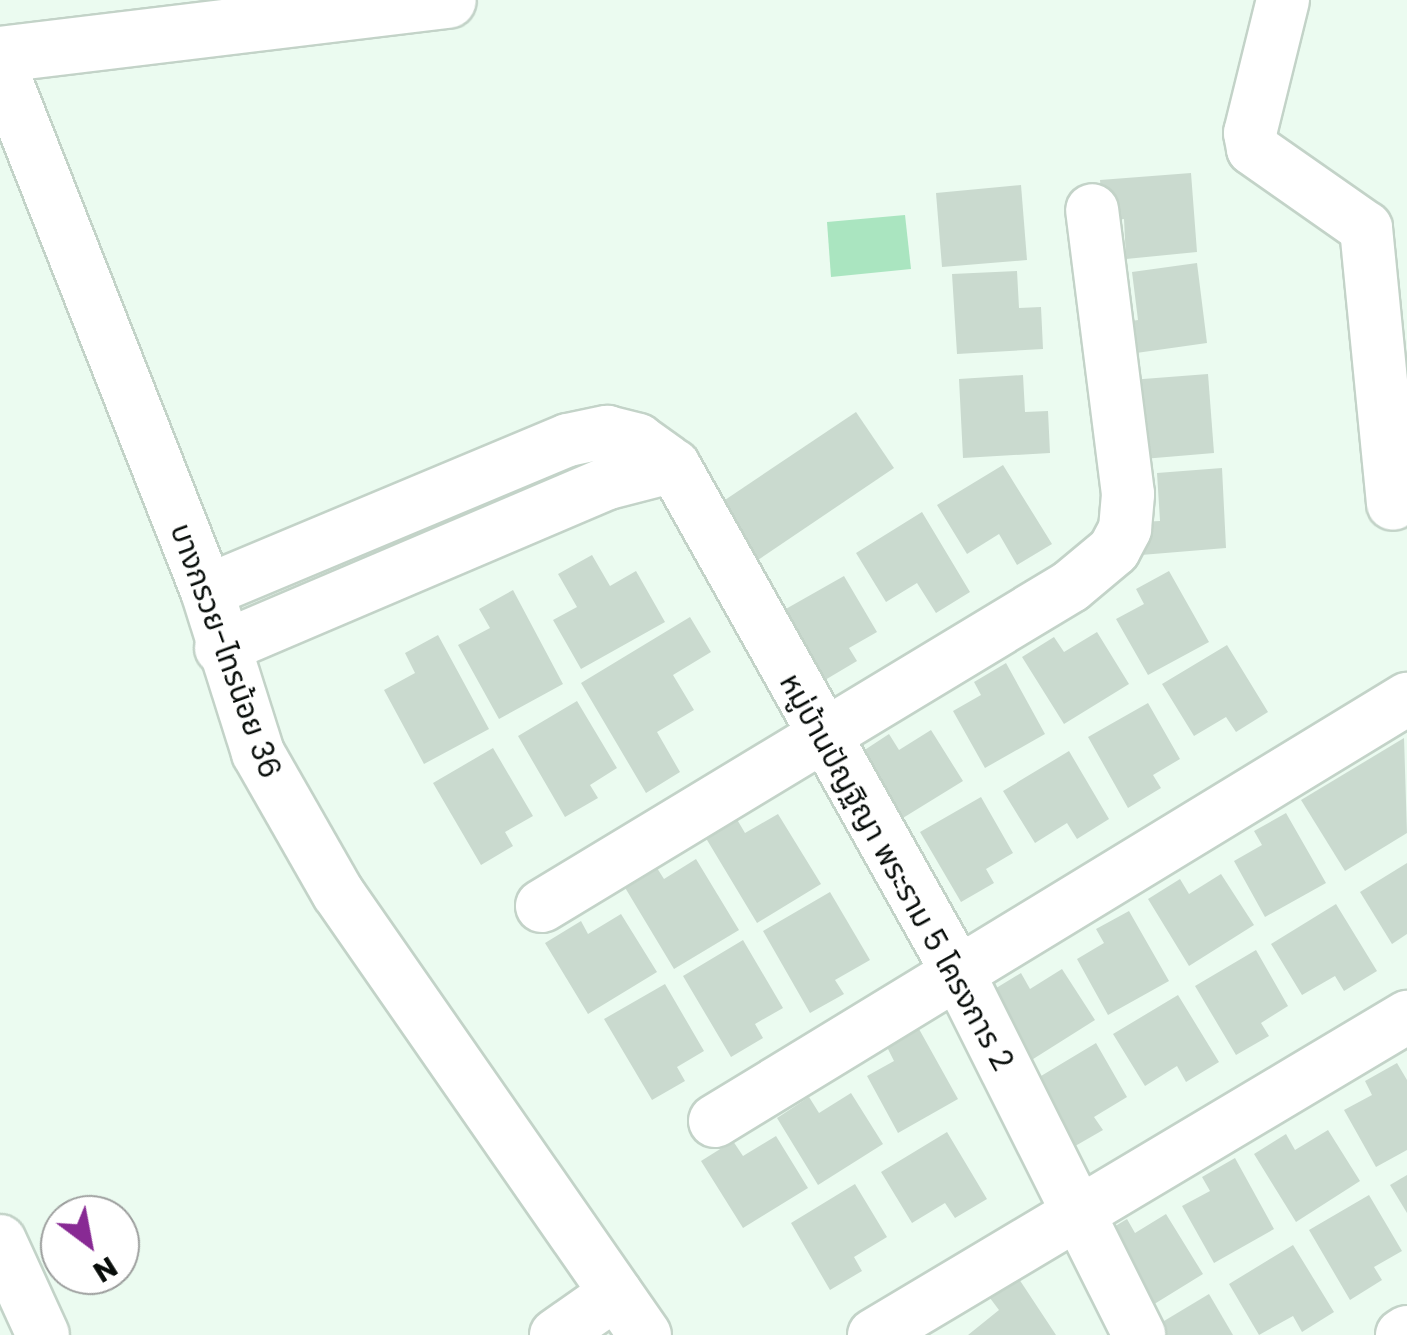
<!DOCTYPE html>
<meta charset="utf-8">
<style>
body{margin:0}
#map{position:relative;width:1407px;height:1335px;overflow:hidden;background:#ebfbf0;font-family:Poppins,"Noto Sans Thai",sans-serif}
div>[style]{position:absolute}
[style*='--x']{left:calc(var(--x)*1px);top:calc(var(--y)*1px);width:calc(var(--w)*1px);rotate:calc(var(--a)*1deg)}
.water>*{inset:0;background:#aae5c0}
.building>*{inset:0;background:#cadacf}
.roads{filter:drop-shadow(2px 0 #c3d3c8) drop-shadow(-2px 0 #c3d3c8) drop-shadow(0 2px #c3d3c8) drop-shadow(0 -2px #c3d3c8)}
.street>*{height:52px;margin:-26px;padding:0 26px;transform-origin:26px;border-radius:26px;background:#fff}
.secondary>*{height:55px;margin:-27.5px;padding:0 27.5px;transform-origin:27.5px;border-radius:27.5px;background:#fff}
span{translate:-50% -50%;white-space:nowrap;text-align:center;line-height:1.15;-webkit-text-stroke:8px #fff;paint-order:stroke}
.street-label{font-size:30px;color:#080d0a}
.north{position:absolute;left:40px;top:1195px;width:100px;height:100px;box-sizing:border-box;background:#fff;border:2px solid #9c9e9d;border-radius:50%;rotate:148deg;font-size:28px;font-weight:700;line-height:40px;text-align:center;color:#080d0a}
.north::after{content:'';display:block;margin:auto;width:35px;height:45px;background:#882a94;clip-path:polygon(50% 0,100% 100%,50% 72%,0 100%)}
</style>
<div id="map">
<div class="water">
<div style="clip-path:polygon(905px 215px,911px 269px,831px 277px,827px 222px)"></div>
</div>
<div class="building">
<div style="clip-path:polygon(1191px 173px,1197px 252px,1126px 259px,1124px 219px,1103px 221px,1100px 180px)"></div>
<div style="clip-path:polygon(1021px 185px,1027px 260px,942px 267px,936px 193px)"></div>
<div style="clip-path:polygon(1197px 263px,1207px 343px,1122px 355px,1118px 323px,1138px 320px,1132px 272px)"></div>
<div style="clip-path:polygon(1017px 271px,1019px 308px,1041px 307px,1043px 349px,957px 354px,952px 274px)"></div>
<div style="clip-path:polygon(1208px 374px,1214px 453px,1143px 459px,1117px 381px)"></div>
<div style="clip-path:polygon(1023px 375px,1025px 412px,1048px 411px,1050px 453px,963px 458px,959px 379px)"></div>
<div style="clip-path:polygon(856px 412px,894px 468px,755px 562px,716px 506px)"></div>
<div style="clip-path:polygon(1003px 465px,1052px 544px,1017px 565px,999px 534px,967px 554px,937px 505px)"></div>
<div style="clip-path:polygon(1222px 468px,1226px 548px,1141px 555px,1139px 522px,1160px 521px,1157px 473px)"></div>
<div style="clip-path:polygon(922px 512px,970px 592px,936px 613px,917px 583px,886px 602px,856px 553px)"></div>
<div style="clip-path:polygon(592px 555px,610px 586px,636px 571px,665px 622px,581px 669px,553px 620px,577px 607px,558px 574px)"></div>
<div style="clip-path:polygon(1169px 571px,1209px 642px,1148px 675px,1116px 619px,1144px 604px,1136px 589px)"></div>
<div style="clip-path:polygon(844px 576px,877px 632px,849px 648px,857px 661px,825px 680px,784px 610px)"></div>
<div style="clip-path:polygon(513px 590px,563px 684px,499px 719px,458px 645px,490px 628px,479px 609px)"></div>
<div style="clip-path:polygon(690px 617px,711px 652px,673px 675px,694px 710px,657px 732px,680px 772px,646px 793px,581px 683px)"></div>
<div style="clip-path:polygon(1097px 632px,1129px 684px,1064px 724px,1022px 657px,1054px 637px,1064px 652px)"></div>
<div style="clip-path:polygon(438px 635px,489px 729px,424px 764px,384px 690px,415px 673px,405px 653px)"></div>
<div style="clip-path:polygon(1227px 645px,1268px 712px,1236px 732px,1226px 717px,1194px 736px,1162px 684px)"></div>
<div style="clip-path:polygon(1006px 663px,1045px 734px,985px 768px,953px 711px,981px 695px,974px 682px)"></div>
<div style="clip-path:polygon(577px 701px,617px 768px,590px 785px,598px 798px,565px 817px,518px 736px)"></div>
<div style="clip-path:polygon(1148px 703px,1180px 759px,1153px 775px,1161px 788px,1128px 808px,1088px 737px)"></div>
<div style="clip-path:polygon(931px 730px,963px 781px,898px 821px,857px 755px,889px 734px,899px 750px)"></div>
<div style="clip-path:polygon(1404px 738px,1407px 833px,1345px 871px,1301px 800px)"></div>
<div style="clip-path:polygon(493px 748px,533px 816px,505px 832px,513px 846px,481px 865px,433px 783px)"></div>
<div style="clip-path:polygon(1069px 751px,1109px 819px,1077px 839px,1067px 823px,1035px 843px,1003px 791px)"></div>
<div style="clip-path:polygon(981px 797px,1013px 853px,986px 869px,994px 883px,961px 902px,920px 832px)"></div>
<div style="clip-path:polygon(732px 811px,745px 833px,778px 814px,821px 884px,757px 923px,701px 830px)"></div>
<div style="clip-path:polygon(1286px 813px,1326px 883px,1265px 917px,1234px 861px,1262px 845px,1254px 831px)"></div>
<div style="clip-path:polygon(650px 857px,664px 879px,696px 859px,739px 930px,674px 969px,618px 876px)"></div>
<div style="clip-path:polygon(1407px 863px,1407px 934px,1392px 944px,1360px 892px)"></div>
<div style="clip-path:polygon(1221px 874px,1254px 925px,1189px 966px,1148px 899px,1180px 879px,1189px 894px)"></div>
<div style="clip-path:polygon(830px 892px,870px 960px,835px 980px,844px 994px,810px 1013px,763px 931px)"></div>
<div style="clip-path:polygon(1336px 904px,1377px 971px,1344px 991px,1335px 976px,1302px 995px,1271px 944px)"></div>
<div style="clip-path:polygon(1129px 911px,1169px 981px,1108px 1015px,1077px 959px,1104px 943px,1096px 929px)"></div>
<div style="clip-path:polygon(621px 914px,657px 972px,588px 1014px,545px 943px,581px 921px,588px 934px)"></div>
<div style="clip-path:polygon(743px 940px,783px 1008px,755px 1024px,763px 1038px,731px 1057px,683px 976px)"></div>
<div style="clip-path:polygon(1256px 950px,1288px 1006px,1261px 1023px,1269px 1036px,1236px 1055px,1195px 986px)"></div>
<div style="clip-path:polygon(1062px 969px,1095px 1020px,1030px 1061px,988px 993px,1021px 973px,1030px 989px)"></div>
<div style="clip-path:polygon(665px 984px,704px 1051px,677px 1067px,685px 1081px,652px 1100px,604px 1019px)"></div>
<div style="clip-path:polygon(1178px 995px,1219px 1062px,1186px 1082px,1177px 1066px,1145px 1086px,1113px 1034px)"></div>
<div style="clip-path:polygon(919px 1029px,958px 1099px,898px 1133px,867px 1076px,894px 1061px,887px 1047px)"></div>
<div style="clip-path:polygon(1096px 1043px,1127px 1097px,1094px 1117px,1103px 1130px,1070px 1149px,1031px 1082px)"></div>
<div style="clip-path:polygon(1397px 1063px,1407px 1080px,1407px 1150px,1376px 1167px,1344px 1110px,1372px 1095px,1365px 1081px)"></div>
<div style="clip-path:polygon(851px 1093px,883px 1144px,818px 1185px,777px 1118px,809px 1097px,819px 1113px)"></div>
<div style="clip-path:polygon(1328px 1130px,1360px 1181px,1296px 1222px,1254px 1154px,1286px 1134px,1295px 1150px)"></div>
<div style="clip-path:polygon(947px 1132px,987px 1199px,955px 1218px,945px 1203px,912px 1223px,881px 1172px)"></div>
<div style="clip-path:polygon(776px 1136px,808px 1188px,743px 1228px,701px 1161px,733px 1141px,743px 1156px)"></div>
<div style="clip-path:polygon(1235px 1158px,1274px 1229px,1214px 1263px,1182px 1206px,1210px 1191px,1202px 1177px)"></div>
<div style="clip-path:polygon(1407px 1175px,1407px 1213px,1390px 1185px)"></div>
<div style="clip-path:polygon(855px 1184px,887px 1237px,854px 1257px,862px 1271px,830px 1290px,791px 1223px)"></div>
<div style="clip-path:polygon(1369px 1195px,1402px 1251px,1374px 1267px,1382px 1280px,1350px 1300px,1309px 1230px)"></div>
<div style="clip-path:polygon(1166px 1214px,1203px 1274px,1143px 1311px,1097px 1237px,1127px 1219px,1135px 1233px)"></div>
<div style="clip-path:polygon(1293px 1245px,1334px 1312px,1302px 1332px,1293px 1316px,1259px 1335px,1229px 1284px)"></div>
<div style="clip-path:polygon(1019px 1279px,1056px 1335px,968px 1335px,999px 1310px,990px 1298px)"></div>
<div style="clip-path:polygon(1209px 1294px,1233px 1335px,1146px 1335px,1144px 1333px)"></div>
</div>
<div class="roads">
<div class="street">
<div style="--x:1283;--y:0;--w:137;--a:103.9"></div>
<div style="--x:1250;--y:133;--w:16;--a:79"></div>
<div style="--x:1253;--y:149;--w:138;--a:35"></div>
<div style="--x:1366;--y:228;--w:277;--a:84.4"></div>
<div style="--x:0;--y:66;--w:564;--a:68.48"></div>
<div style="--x:207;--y:591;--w:170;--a:72.5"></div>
<div style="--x:258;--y:753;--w:161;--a:60.3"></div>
<div style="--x:338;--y:893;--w:538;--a:55.22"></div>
<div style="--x:207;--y:591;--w:391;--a:-22.7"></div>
<div style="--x:568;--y:440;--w:40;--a:-12"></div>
<div style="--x:607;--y:432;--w:32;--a:14"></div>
<div style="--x:638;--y:440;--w:44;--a:35.8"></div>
<div style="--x:674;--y:466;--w:579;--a:60.73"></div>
<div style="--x:957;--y:971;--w:407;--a:63.4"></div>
<div style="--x:221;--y:648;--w:421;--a:-23.1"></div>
<div style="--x:608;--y:483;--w:68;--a:-14.4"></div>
<div style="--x:542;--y:906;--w:618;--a:-31.17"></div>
<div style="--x:1071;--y:586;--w:56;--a:-39.9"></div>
<div style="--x:1114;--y:550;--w:24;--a:-62"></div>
<div style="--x:1125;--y:529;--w:35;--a:-85"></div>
<div style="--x:1128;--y:494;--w:286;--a:-97.2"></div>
<div style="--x:715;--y:1121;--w:811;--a:-31.38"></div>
<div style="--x:0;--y:1241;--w:103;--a:65.4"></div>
<div style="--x:556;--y:1335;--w:73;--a:-35"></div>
<div style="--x:874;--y:1335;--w:621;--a:-30.82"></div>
<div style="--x:1402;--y:1335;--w:6;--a:-31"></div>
</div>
<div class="secondary">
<div style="--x:0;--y:54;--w:451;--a:-6.9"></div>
</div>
</div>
<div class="street-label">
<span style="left:225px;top:651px;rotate:70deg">บางกรวย-ไทรน้อย 36</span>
<span style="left:896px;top:872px;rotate:61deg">หมู่บ้านปัญฐิญา พระราม 5 โครงการ 2</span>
</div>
<div class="north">N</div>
</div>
